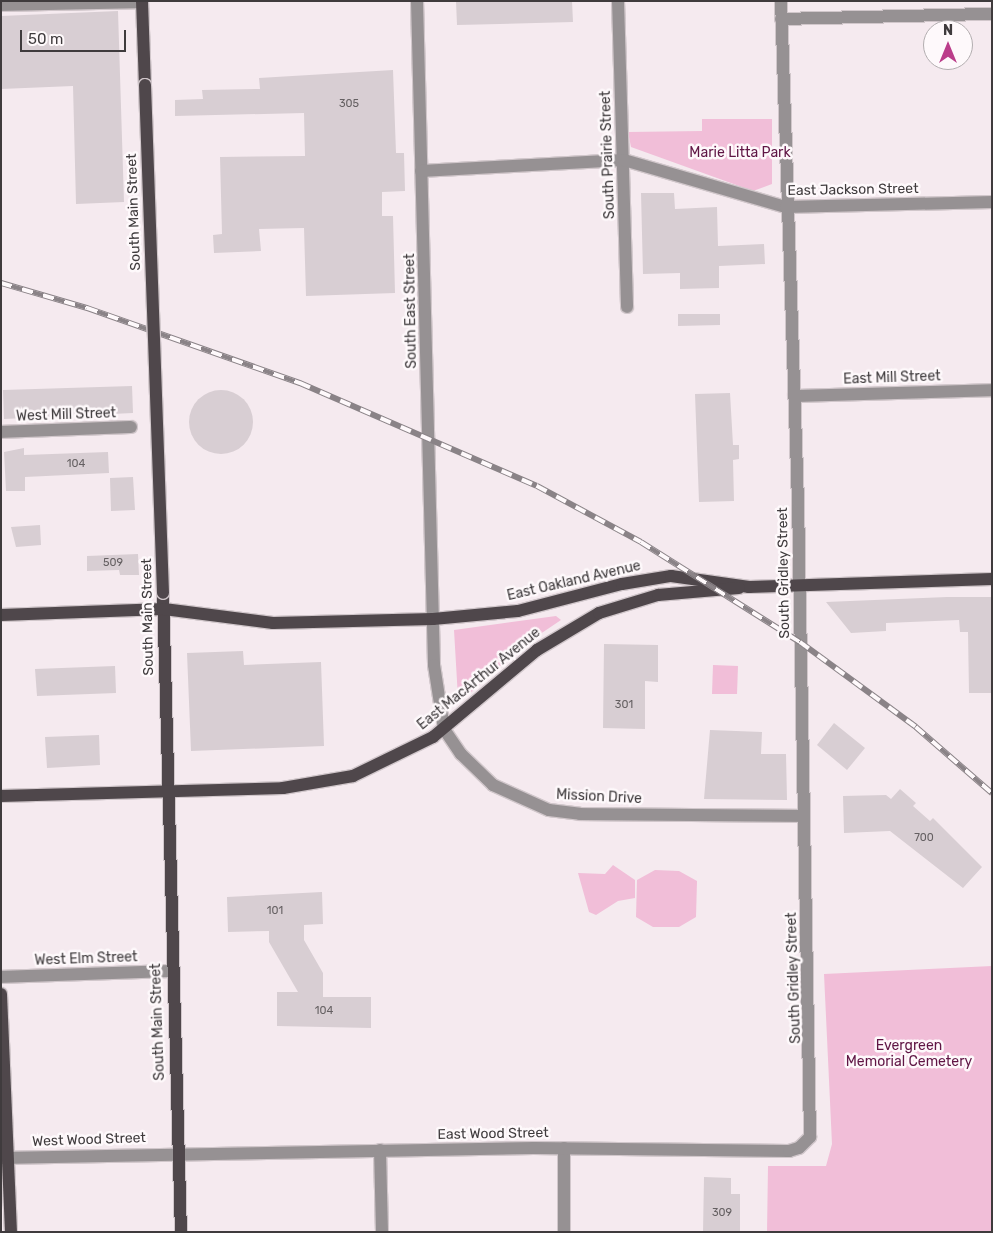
<!DOCTYPE html>
<style>
body{margin:0}
#map{position:relative;width:993px;height:1233px;overflow:hidden;background:#f5eaef;font-family:Rubik,sans-serif}
div>[style]{position:absolute}
[style*='--x']{left:calc(var(--x)*1px);top:calc(var(--y)*1px);width:calc(var(--w)*1px);rotate:calc(var(--a)*1deg)}
.green>*{inset:0;background:#f1bed8}
.building>*{inset:0;background:#d8ced3}
.round{border-radius:50%}
.roads{filter:drop-shadow(1px 0 #d1c7cb) drop-shadow(-1px 0 #d1c7cb) drop-shadow(0 1px #d1c7cb) drop-shadow(0 -1px #d1c7cb)}
.minor>*{height:12px;margin:-6px;padding:0 6px;transform-origin:6px;border-radius:6px;background:#969193}
.major>*{height:12px;margin:-6px;padding:0 6px;transform-origin:6px;border-radius:6px;background:#4f474b}
.rail>*{height:5.5px;margin-top:-2.75px;transform-origin:0;background:repeating-linear-gradient(90deg,#fef9fb 0 11px,#8a8387 0 22px);box-sizing:border-box;border-block:1px solid #8a8387}
.bridges{filter:drop-shadow(1px 0 #d1c7cb) drop-shadow(-1px 0 #d1c7cb) drop-shadow(0 1px #d1c7cb) drop-shadow(0 -1px #d1c7cb)}
.major-bridge>*{height:12px;margin:-6px;padding:0 6px;transform-origin:6px;border-radius:6px;background:#4f474b}
span{translate:-50% -50%;white-space:nowrap;text-align:center;line-height:1.15;-webkit-text-stroke:5px #fef9fb;paint-order:stroke}
.number-label{font-size:11px;color:#656062}
.number-label span{-webkit-text-stroke-width:0}
.park-label{font-size:14px;color:#601645}
.street-label{font-size:14px;color:#3f3b3d}
.frame{position:absolute;inset:0;border:2px solid #3f3b3d;pointer-events:none}
.north{position:absolute;left:923px;top:20px;width:50px;height:50px;box-sizing:border-box;background:#fef9fb;border:1px solid #b2adaf;border-radius:50%;rotate:0deg;font-size:14px;font-weight:700;line-height:20px;text-align:center;color:#3f3b3d}
.north::after{content:'';display:block;margin:auto;width:18px;height:22px;background:#bb3d8a;clip-path:polygon(50% 0,100% 100%,50% 72%,0 100%)}
.scale{position:absolute;left:20px;top:30px;width:106px;height:22px;box-sizing:border-box;border:2px solid #3f3b3d;border-top:0;padding-left:6px;font-size:15px;line-height:18px;white-space:nowrap;color:#3f3b3d;-webkit-text-stroke:4px #fef9fb;paint-order:stroke}
</style>
<div id="map">
<div class="green">
<div style="clip-path:polygon(702px 119px,772px 119px,772px 184px,753px 191px,631px 147px,628px 132px,702px 131px)"></div>
<div style="clip-path:polygon(556px 616px,561px 620px,521px 647px,466px 697px,458px 698px,454px 630px)"></div>
<div style="clip-path:polygon(713px 665px,738px 666px,737px 694px,712px 694px)"></div>
<div style="clip-path:polygon(613px 865px,635px 880px,635px 898px,618px 901px,596px 915px,589px 912px,578px 873px,605px 874px)"></div>
<div style="clip-path:polygon(655px 870px,679px 871px,697px 881px,696px 917px,679px 927px,653px 927px,636px 917px,637px 880px)"></div>
<div style="clip-path:polygon(992px 966px,992px 1232px,767px 1232px,768px 1166px,826px 1166px,832px 1144px,824px 974px)"></div>
</div>
<div class="building">
<div style="clip-path:polygon(456px 1px,572px 1px,573px 22px,457px 25px)"></div>
<div style="clip-path:polygon(118px 11px,124px 202px,76px 204px,73px 86px,1px 89px,1px 16px)"></div>
<div style="clip-path:polygon(393px 70px,396px 153px,404px 153px,405px 191px,382px 192px,382px 216px,393px 216px,395px 293px,306px 296px,304px 228px,259px 229px,261px 251px,214px 253px,213px 235px,222px 234px,220px 157px,305px 156px,304px 113px,175px 116px,175px 100px,203px 99px,202px 90px,260px 89px,259px 78px)"></div>
<div style="clip-path:polygon(641px 193px,674px 193px,675px 209px,717px 207px,718px 246px,764px 244px,765px 264px,719px 266px,719px 288px,680px 289px,680px 273px,643px 274px)"></div>
<div style="clip-path:polygon(678px 314px,720px 314px,720px 325px,678px 326px)"></div>
<div style="clip-path:polygon(132px 386px,133px 413px,4px 419px,3px 390px)"></div>
<div class="round" style="left:189px;top:390px;width:64px;height:64px"></div>
<div style="clip-path:polygon(730px 393px,733px 445px,739px 445px,739px 459px,733px 460px,734px 501px,699px 502px,695px 394px)"></div>
<div style="clip-path:polygon(24px 448px,24px 455px,108px 452px,109px 473px,25px 477px,25px 491px,6px 491px,4px 452px)"></div>
<div style="clip-path:polygon(133px 477px,135px 510px,111px 511px,110px 478px)"></div>
<div style="clip-path:polygon(40px 525px,41px 545px,16px 547px,11px 527px)"></div>
<div style="clip-path:polygon(138px 554px,139px 575px,120px 575px,119px 570px,87px 571px,87px 556px)"></div>
<div style="clip-path:polygon(947px 597px,992px 597px,992px 693px,969px 693px,968px 632px,960px 632px,959px 620px,886px 623px,886px 631px,851px 633px,826px 602px)"></div>
<div style="clip-path:polygon(604px 644px,658px 645px,658px 682px,645px 681px,645px 729px,603px 728px)"></div>
<div style="clip-path:polygon(243px 651px,244px 665px,321px 662px,324px 746px,191px 751px,187px 653px)"></div>
<div style="clip-path:polygon(115px 666px,116px 693px,37px 696px,35px 669px)"></div>
<div style="clip-path:polygon(834px 723px,865px 748px,847px 770px,817px 745px)"></div>
<div style="clip-path:polygon(710px 730px,762px 732px,761px 754px,786px 754px,787px 800px,704px 799px)"></div>
<div style="clip-path:polygon(99px 735px,100px 765px,47px 768px,45px 737px)"></div>
<div style="clip-path:polygon(900px 789px,916px 803px,913px 806px,930px 821px,933px 818px,982px 867px,963px 888px,890px 831px,844px 833px,843px 796px,886px 795px,891px 799px)"></div>
<div style="clip-path:polygon(322px 892px,323px 924px,304px 925px,304px 940px,323px 973px,323px 997px,371px 997px,371px 1028px,277px 1026px,277px 992px,298px 992px,269px 942px,269px 931px,228px 932px,227px 897px)"></div>
<div style="clip-path:polygon(704px 1177px,731px 1178px,731px 1194px,740px 1194px,740px 1232px,703px 1232px)"></div>
</div>
<div class="roads">
<div class="minor">
<div style="--x:417;--y:1;--w:664;--a:88.53"></div>
<div style="--x:434;--y:665;--w:65;--a:81.1"></div>
<div style="--x:444;--y:729;--w:30;--a:56"></div>
<div style="--x:461;--y:754;--w:45;--a:44.1"></div>
<div style="--x:493;--y:785;--w:61;--a:24.1"></div>
<div style="--x:549;--y:810;--w:31;--a:7"></div>
<div style="--x:580;--y:814;--w:224;--a:0.5"></div>
<div style="--x:618;--y:1;--w:306;--a:88.3"></div>
<div style="--x:1;--y:5;--w:141;--a:-1.2"></div>
<div style="--x:781;--y:19;--w:211;--a:-1.4"></div>
<div style="--x:421;--y:171;--w:203;--a:-3.1"></div>
<div style="--x:624;--y:160;--w:169;--a:16.2"></div>
<div style="--x:786;--y:207;--w:206;--a:-1.4"></div>
<div style="--x:794;--y:396;--w:198;--a:-1.7"></div>
<div style="--x:1;--y:432;--w:130;--a:-2.2"></div>
<div style="--x:1;--y:977;--w:170;--a:-2"></div>
<div style="--x:564;--y:1148;--w:84;--a:90"></div>
<div style="--x:380;--y:1150;--w:82;--a:88.6"></div>
<div style="--x:1;--y:1158;--w:533;--a:-1.07"></div>
<div style="--x:534;--y:1148;--w:255;--a:0.7"></div>
<div style="--x:789;--y:1151;--w:10;--a:-17"></div>
<div style="--x:799;--y:1148;--w:16;--a:-45"></div>
<div style="--x:810;--y:1137;--w:635;--a:-91.08"></div>
<div style="--x:798;--y:502;--w:501;--a:-91.94"></div>
</div>
<div class="major">
<div style="--x:142;--y:1;--w:84;--a:88"></div>
<div style="--x:163;--y:593;--w:639;--a:88.39"></div>
<div style="--x:1;--y:615;--w:163;--a:-2.1"></div>
<div style="--x:164;--y:609;--w:110;--a:7.3"></div>
<div style="--x:273;--y:623;--w:160;--a:-1.4"></div>
<div style="--x:433;--y:619;--w:85;--a:-5.4"></div>
<div style="--x:518;--y:611;--w:107;--a:-14.6"></div>
<div style="--x:622;--y:584;--w:50;--a:-9.3"></div>
<div style="--x:671;--y:576;--w:79;--a:8"></div>
<div style="--x:749;--y:587;--w:243;--a:-1.9"></div>
<div style="--x:1;--y:796;--w:282;--a:-1.6"></div>
<div style="--x:283;--y:788;--w:71;--a:-9.7"></div>
<div style="--x:353;--y:776;--w:89;--a:-26"></div>
<div style="--x:433;--y:737;--w:136;--a:-39.9"></div>
<div style="--x:537;--y:650;--w:72;--a:-30.8"></div>
<div style="--x:599;--y:613;--w:62;--a:-17"></div>
<div style="--x:658;--y:595;--w:81;--a:-4.9"></div>
<div style="--x:1;--y:994;--w:238;--a:87.6"></div>
</div>
</div>
<div class="rail">
<div style="--x:1;--y:283;--w:90;--a:16.2"></div>
<div style="--x:87;--y:308;--w:226;--a:19.4"></div>
<div style="--x:300;--y:383;--w:258;--a:23.5"></div>
<div style="--x:537;--y:486;--w:118;--a:28.3"></div>
<div style="--x:641;--y:542;--w:188;--a:32.2"></div>
<div style="--x:800;--y:642;--w:144;--a:36.2"></div>
<div style="--x:916;--y:727;--w:101;--a:41"></div>
</div>
<div class="bridges">
<div class="major-bridge">
<div style="--x:145;--y:85;--w:508;--a:87.97"></div>
</div>
</div>
<div class="number-label">
<span style="left:349px;top:104px">305</span>
<span style="left:76px;top:464px">104</span>
<span style="left:113px;top:563px">509</span>
<span style="left:624px;top:705px">301</span>
<span style="left:924px;top:838px">700</span>
<span style="left:275px;top:911px">101</span>
<span style="left:324px;top:1011px">104</span>
<span style="left:722px;top:1213px">309</span>
</div>
<div class="park-label">
<span style="left:740px;top:153px">Marie Litta Park</span>
<span style="left:909px;top:1054px">Evergreen<br>Memorial Cemetery</span>
</div>
<div class="street-label">
<span style="left:608px;top:155px;rotate:-92deg">South Prairie Street</span>
<span style="left:853px;top:190px;rotate:-1deg">East Jackson Street</span>
<span style="left:134px;top:212px;rotate:-92deg">South Main Street</span>
<span style="left:411px;top:311px;rotate:-91deg">South East Street</span>
<span style="left:892px;top:378px;rotate:-2deg">East Mill Street</span>
<span style="left:66px;top:415px;rotate:-2deg">West Mill Street</span>
<span style="left:784px;top:573px;rotate:-91deg">South Gridley Street</span>
<span style="left:574px;top:581px;rotate:-13deg">East Oakland Avenue</span>
<span style="left:148px;top:617px;rotate:-91deg">South Main Street</span>
<span style="left:479px;top:679px;rotate:-39deg">East MacArthur Avenue</span>
<span style="left:599px;top:797px;rotate:3deg">Mission Drive</span>
<span style="left:86px;top:959px;rotate:-2deg">West Elm Street</span>
<span style="left:794px;top:978px;rotate:-92deg">South Gridley Street</span>
<span style="left:158px;top:1022px;rotate:-92deg">South Main Street</span>
<span style="left:493px;top:1134px;rotate:-1deg">East Wood Street</span>
<span style="left:89px;top:1140px;rotate:-2deg">West Wood Street</span>
</div>
<div class="frame"></div>
<div class="north">N</div>
<div class="scale">50 m</div>
</div>
